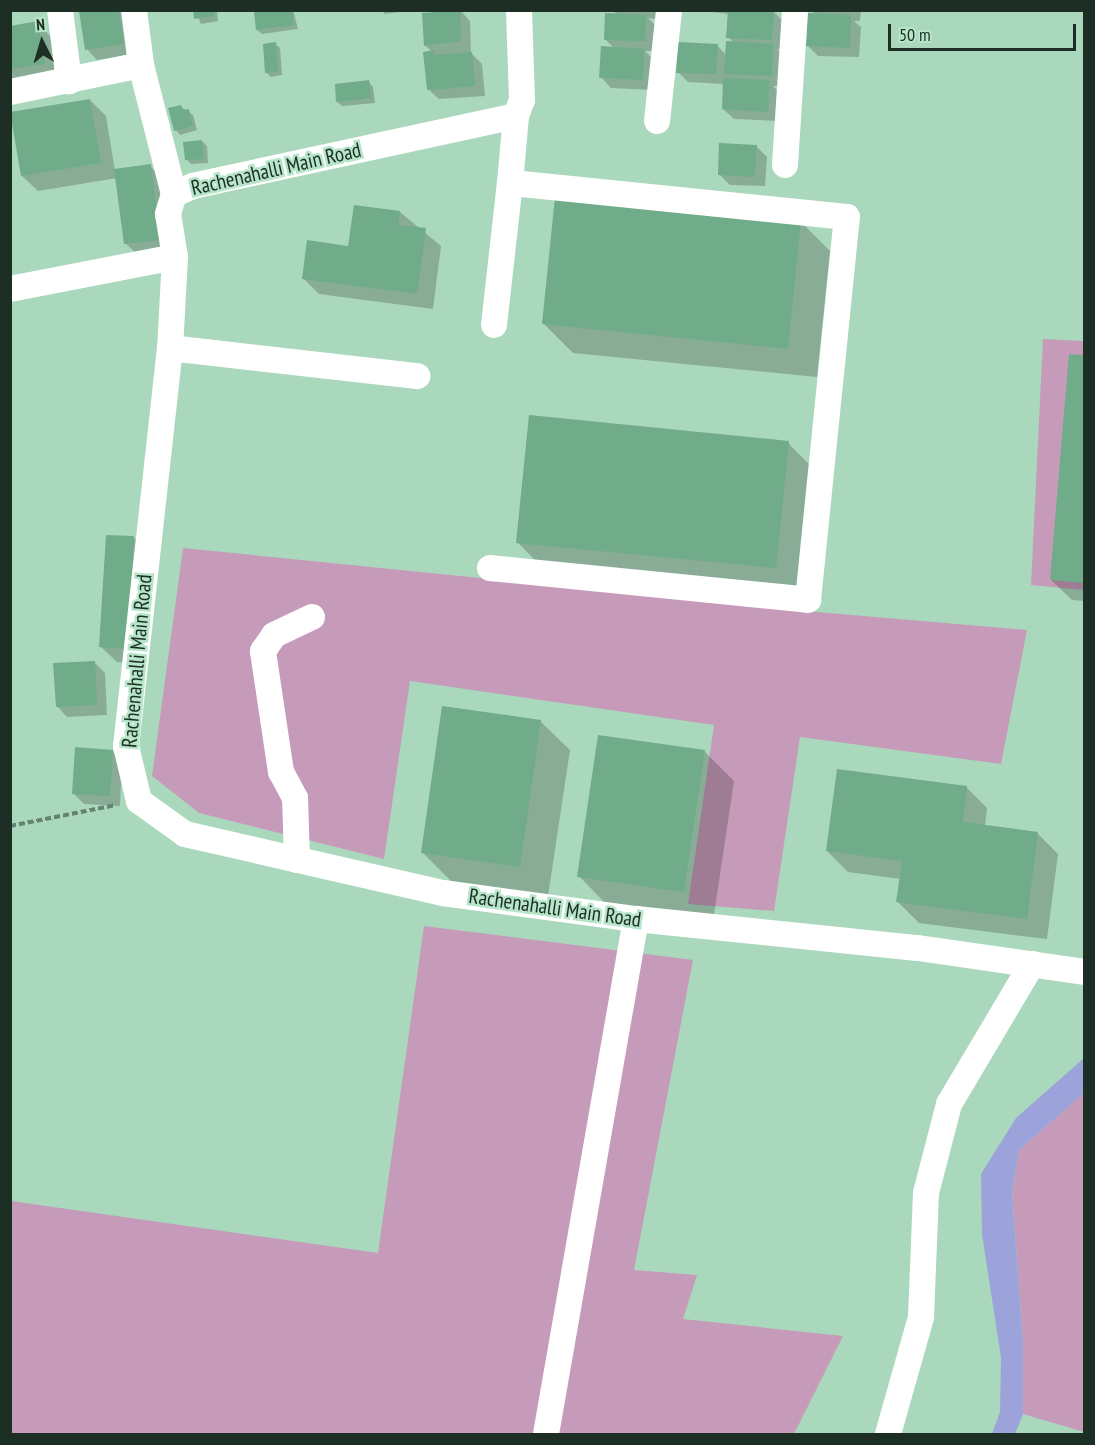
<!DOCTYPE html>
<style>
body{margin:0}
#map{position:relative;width:1095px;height:1445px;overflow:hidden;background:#aad8bc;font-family:"PT Sans Narrow",sans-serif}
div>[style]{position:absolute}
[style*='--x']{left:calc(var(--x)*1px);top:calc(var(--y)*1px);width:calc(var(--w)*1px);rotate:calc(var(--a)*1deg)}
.green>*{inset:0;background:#c69bb9}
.water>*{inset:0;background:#9ba3da}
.shadow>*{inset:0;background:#0003}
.building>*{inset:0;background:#70ac89}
.path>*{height:4px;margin-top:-2px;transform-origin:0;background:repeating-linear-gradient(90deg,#648471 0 6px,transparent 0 9px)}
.minor>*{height:26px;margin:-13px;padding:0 13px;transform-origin:13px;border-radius:13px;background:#fff}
span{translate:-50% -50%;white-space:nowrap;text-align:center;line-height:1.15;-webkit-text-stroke:5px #b7e5c9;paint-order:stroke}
.street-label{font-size:21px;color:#1d2f25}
.frame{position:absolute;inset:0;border:12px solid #1d2f25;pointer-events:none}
.north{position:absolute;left:12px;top:12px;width:60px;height:60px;-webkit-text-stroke:4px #b7e5c9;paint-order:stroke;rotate:355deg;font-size:16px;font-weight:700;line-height:24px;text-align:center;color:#1d2f25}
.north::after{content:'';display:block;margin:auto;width:21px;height:27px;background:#1d2f25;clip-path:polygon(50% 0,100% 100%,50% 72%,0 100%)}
.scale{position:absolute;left:888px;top:24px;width:188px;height:27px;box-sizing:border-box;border:3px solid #1d2f25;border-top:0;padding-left:8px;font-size:18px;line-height:21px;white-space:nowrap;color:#1d2f25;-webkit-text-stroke:4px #b7e5c9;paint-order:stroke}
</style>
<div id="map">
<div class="green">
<div style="clip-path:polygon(1043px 339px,1084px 341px,1084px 590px,1031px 585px)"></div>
<div style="clip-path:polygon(183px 548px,817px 612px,1027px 630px,1001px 764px,800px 737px,774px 911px,688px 904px,714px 725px,410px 681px,384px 859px,199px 813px,152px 776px)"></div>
<div style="clip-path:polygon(424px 926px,693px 960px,634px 1270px,697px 1275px,683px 1319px,843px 1336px,794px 1434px,11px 1434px,11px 1201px,378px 1253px)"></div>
<div style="clip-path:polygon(1084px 1093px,1084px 1432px,1023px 1414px,1023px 1343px,1012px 1191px,1019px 1150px)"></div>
</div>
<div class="water">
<div style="clip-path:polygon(1084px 1058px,1084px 1093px,1019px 1150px,1012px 1191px,1023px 1343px,1023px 1414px,1015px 1434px,992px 1434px,1000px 1412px,1001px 1358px,982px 1234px,981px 1174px,1016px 1118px)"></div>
</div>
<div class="shadow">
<div style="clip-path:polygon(121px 10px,128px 17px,133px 54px,97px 60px,87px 49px,81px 12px)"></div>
<div style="clip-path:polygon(195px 10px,217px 10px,218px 21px,201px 24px)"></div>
<div style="clip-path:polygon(293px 10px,298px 29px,262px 34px,257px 30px,256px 13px)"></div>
<div style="clip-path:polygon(381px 10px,415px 10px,385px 14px)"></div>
<div style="clip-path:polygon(460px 10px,470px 21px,471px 53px,482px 64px,485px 96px,439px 99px,428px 89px,432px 52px,425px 45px,423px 14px)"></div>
<div style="clip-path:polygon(613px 10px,656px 10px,656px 19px,648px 18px,656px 26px,655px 51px,645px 51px,654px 60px,653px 90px,611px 88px,601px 77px,614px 48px,605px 39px,617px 15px)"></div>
<div style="clip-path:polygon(692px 10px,773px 11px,784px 22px,782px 50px,777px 49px,783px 55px,782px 86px,773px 86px,779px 92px,778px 121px,734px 119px,723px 109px,724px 84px,688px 82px,678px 72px,717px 45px,726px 55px,734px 43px,728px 37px,729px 14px)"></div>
<div style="clip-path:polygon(811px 10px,861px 10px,860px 21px,854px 21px,861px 27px,859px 57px,818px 56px,807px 45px,816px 15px)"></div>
<div style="clip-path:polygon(38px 23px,53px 39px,60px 80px,10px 87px,10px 27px)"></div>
<div style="clip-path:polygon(275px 44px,280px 48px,282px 75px,271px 77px,266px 72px)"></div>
<div style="clip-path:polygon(369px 82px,373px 87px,375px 103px,342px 106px,337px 102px)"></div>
<div style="clip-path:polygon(90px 100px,106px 116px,115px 171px,150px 166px,160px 176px,169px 250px,136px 253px,125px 243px,117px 178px,38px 191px,22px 176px)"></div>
<div style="clip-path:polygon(181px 107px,193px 115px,197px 130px,180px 135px,176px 130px)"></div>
<div style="clip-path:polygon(202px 141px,207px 146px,208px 163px,191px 164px,186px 159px)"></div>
<div style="clip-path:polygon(756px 146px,767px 157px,765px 186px,730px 185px,719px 174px)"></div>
<div style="clip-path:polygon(400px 212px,441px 246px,433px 309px,319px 294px,303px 278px)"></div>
<div style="clip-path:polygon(801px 222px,830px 251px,817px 377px,573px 353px,544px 324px)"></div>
<div style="clip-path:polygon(1070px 356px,1084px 357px,1084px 601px,1072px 600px,1051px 580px)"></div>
<div style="clip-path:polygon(788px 443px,817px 472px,805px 597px,547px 572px,518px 543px)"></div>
<div style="clip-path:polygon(133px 537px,149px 553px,142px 664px,117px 662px,101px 647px)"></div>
<div style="clip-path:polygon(95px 663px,105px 673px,107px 715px,67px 717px,57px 706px)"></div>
<div style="clip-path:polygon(540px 721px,570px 750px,548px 896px,452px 882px,423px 853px)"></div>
<div style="clip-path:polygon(112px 751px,122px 762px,120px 806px,84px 804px,73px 793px)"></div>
<div style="clip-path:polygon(704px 751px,734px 781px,713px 921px,608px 906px,579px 876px)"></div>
<div style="clip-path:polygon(967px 788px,987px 808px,985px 826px,1037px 833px,1058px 854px,1047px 939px,919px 923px,898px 902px,901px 879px,848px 872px,827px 851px)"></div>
</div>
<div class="building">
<div style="clip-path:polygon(119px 10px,124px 44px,85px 50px,79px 11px)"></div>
<div style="clip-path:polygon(193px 10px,213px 10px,214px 16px,194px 19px)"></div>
<div style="clip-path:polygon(292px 10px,294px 25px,256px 30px,254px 12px)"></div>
<div style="clip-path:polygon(460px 10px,461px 41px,424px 46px,422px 13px)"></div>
<div style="clip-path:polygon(728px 10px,774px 10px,772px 40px,726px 38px)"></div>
<div style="clip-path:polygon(605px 13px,646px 15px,645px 41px,604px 40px)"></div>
<div style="clip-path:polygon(808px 13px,851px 15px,850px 48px,806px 46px)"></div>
<div style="clip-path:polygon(38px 21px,45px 64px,10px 69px,10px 26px)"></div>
<div style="clip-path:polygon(726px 41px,773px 44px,772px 76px,724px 74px)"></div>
<div style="clip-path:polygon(276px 42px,278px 71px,265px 73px,263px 44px)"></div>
<div style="clip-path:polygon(678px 42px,718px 44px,716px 74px,676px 73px)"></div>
<div style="clip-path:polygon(601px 46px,644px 49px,643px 80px,599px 78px)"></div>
<div style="clip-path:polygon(434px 50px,434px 55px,472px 52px,475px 86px,427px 90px,423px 52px)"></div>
<div style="clip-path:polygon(723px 78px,769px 80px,768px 112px,722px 109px)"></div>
<div style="clip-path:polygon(369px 80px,371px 98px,336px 102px,335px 84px)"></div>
<div style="clip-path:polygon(90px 99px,101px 163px,21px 176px,10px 112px)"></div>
<div style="clip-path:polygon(181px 105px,183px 110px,189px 109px,193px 126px,174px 131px,168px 108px)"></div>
<div style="clip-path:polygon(202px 140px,204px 159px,185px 160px,183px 142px)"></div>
<div style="clip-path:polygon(719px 143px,757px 145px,755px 177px,718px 175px)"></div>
<div style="clip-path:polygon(151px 164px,160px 240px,124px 244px,114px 169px)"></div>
<div style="clip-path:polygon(555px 197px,801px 221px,788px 349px,542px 324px)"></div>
<div style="clip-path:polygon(354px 205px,400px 211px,398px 225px,426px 228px,417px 294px,302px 279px,307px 240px,348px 246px)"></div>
<div style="clip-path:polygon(1069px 354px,1084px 355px,1084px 583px,1050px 580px)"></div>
<div style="clip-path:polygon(529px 415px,789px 441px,776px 568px,516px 543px)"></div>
<div style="clip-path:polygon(106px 535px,134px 536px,127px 649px,99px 647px)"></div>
<div style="clip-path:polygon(95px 661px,97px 705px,56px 707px,53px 663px)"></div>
<div style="clip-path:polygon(442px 706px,541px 720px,520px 867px,421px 853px)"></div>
<div style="clip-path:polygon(598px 735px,705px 750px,684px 892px,577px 877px)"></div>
<div style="clip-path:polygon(75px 747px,113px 750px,110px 796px,72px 794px)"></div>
<div style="clip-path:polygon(837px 769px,967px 786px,963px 822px,1038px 832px,1027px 919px,896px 902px,902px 861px,826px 851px)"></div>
</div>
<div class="path">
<div style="--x:10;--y:826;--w:108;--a:-11.2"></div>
</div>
<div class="minor">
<div style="--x:60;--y:10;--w:72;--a:82.8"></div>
<div style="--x:134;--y:10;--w:55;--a:82.7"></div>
<div style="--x:519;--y:10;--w:90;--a:88.1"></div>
<div style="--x:522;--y:100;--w:17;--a:111"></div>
<div style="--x:516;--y:116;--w:330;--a:167.8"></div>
<div style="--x:193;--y:186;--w:21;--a:157"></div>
<div style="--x:174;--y:194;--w:21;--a:107"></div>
<div style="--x:168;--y:214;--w:44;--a:80.8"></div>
<div style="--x:175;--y:257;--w:91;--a:93.1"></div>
<div style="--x:170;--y:348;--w:400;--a:96.3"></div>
<div style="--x:126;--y:746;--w:57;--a:76.7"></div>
<div style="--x:139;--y:801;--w:57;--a:35.7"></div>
<div style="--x:185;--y:834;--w:265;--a:12.9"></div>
<div style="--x:443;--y:893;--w:195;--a:7.7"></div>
<div style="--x:636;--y:919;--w:283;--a:5.9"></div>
<div style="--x:918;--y:948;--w:168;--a:8.2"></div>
<div style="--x:10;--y:92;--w:134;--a:-11.6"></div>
<div style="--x:141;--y:65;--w:133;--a:75.7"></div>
<div style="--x:657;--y:121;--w:112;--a:-83.8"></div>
<div style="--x:785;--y:165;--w:155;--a:-86.3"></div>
<div style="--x:10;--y:289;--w:168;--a:-11"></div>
<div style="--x:494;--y:325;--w:143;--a:-83.6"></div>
<div style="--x:170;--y:348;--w:249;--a:6.5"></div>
<div style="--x:490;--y:568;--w:320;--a:5.7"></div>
<div style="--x:808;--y:600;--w:385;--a:-84.2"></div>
<div style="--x:847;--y:217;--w:339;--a:-174.2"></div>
<div style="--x:510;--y:183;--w:67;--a:-84.9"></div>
<div style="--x:297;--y:860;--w:62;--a:-91.8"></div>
<div style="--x:295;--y:798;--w:30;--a:-118"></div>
<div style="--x:281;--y:772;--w:122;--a:-98.5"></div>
<div style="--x:263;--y:651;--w:19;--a:-55"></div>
<div style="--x:274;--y:635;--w:42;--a:-25.3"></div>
<div style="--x:546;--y:1434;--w:523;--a:-80.09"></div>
<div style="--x:888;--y:1434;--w:122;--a:-74.2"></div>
<div style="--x:921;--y:1317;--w:124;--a:-87.7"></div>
<div style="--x:926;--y:1193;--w:92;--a:-75.5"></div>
<div style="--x:949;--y:1104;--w:163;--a:-59.3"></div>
</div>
<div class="street-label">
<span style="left:276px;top:169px;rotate:-13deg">Rachenahalli Main Road</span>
<span style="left:137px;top:661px;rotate:-85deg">Rachenahalli Main Road</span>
<span style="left:555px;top:908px;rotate:8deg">Rachenahalli Main Road</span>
</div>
<div class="frame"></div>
<div class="north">N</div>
<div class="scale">50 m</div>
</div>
